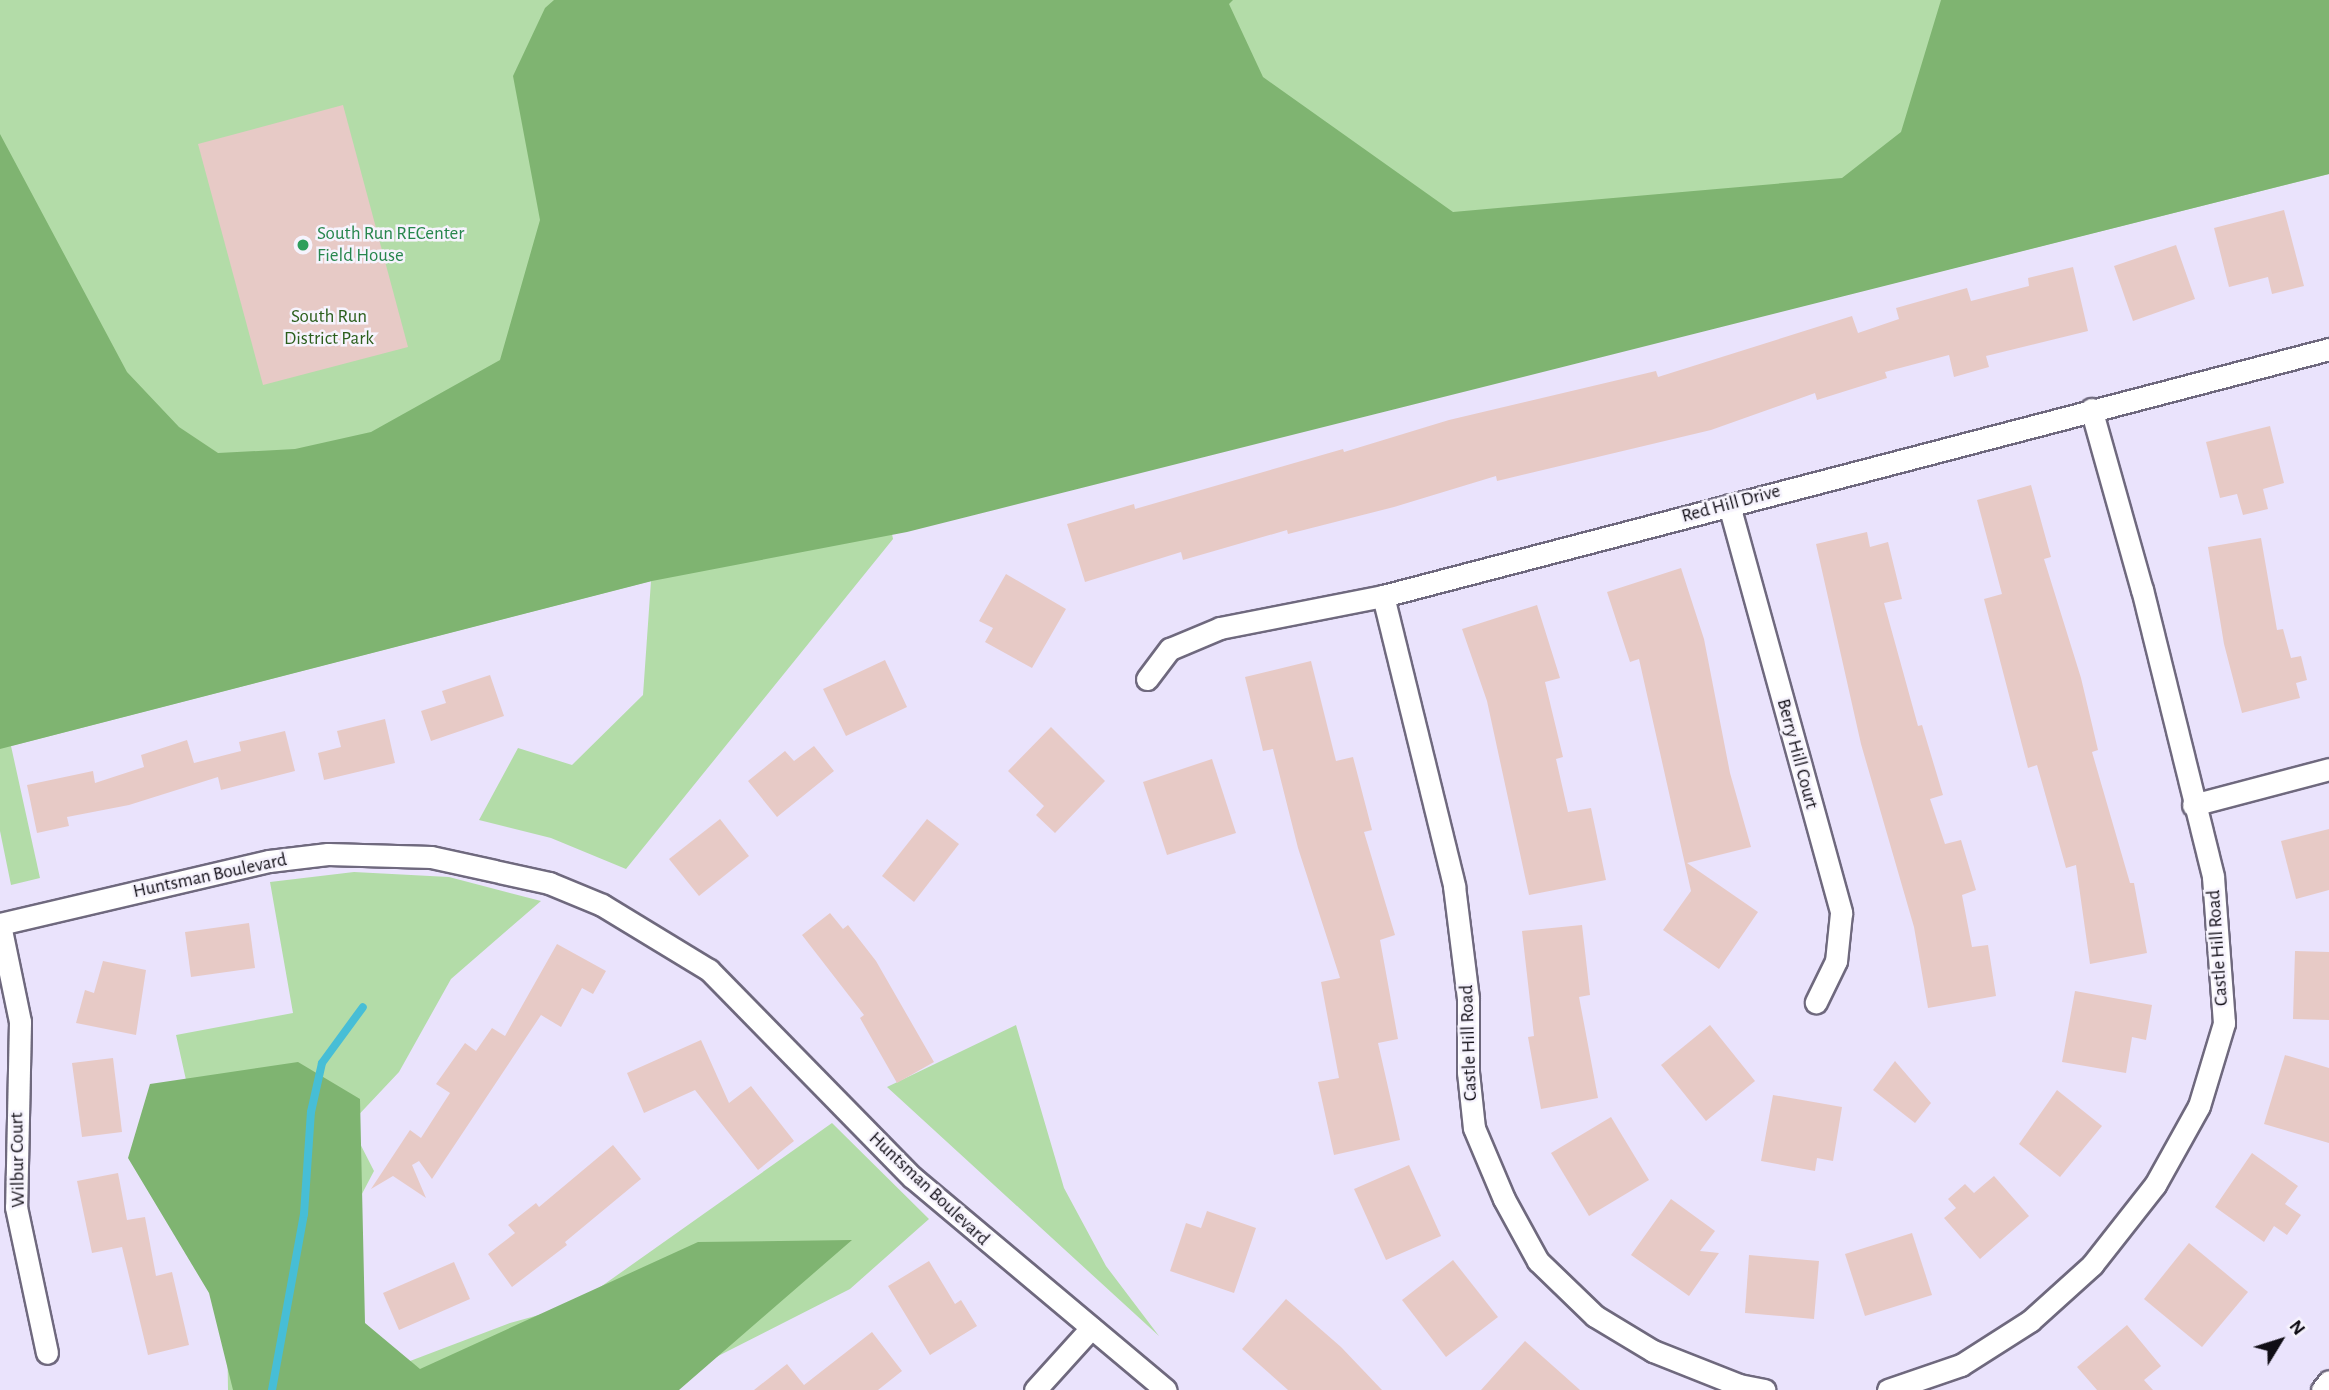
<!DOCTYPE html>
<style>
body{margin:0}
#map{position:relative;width:2329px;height:1390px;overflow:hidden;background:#eae3fc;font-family:"Alegreya Sans",sans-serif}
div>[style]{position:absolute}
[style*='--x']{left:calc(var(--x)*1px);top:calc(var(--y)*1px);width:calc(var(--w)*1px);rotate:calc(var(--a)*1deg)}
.green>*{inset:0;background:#b3dca8}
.forest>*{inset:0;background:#7fb471}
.stream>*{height:8px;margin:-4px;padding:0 4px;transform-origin:4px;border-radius:4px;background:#47bed6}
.building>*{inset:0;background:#e7cac6}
.roads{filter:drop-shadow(2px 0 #6f697e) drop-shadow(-2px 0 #6f697e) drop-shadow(0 2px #6f697e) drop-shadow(0 -2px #6f697e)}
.minor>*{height:21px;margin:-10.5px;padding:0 10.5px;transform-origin:10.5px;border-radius:10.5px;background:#fff}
.dots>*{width:19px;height:19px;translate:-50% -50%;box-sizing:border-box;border:4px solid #f6f3fd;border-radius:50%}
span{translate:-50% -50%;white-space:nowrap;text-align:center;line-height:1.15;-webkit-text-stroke:5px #f6f3fd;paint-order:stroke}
.leisure-label{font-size:19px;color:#27864d}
.left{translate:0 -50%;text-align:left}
.park-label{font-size:19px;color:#2b5e1c}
.street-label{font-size:19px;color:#100d15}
.north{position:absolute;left:2245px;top:1306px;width:70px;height:70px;-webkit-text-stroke:5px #f6f3fd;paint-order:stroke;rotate:52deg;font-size:19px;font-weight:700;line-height:28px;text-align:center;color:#100d15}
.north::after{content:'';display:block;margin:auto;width:24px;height:32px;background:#100d15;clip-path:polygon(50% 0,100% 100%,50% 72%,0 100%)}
</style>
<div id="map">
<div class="green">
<div style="clip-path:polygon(0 0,2329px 0,2329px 174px,892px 534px,893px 539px,626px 869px,551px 838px,479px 820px,518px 748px,572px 765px,643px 695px,651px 581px,11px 746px,40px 878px,11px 885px,0 831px)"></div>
<div style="clip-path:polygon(354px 872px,449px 877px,541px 901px,451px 979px,399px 1072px,350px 1124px,374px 1171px,324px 1266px,389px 1369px,510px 1323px,575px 1305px,832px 1123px,929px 1219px,850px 1289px,651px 1390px,228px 1390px,226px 1260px,176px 1035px,293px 1013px,270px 882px)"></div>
<div style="clip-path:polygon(1016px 1025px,1064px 1188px,1106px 1266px,1159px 1336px,887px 1087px)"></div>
</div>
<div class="forest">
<div style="clip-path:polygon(554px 0,1233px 0,1229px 4px,1263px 77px,1453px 212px,1842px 178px,1901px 132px,1941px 0,2329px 0,2329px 174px,907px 532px,652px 581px,0 749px,0 134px,127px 372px,179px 427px,218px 453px,295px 449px,371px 432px,500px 360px,540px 220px,513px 76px,545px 8px)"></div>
<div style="clip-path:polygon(298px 1062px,360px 1099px,365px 1323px,420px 1369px,698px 1242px,852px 1240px,679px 1390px,233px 1390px,209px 1293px,128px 1158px,150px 1084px)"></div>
</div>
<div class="stream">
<div style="--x:272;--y:1390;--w:179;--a:-79.7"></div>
<div style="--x:304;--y:1214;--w:102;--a:-86.1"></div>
<div style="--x:311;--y:1112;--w:50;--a:-77.3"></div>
<div style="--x:322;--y:1063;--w:69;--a:-53.8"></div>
</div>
<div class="building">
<div style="clip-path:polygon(343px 105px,408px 347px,263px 385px,198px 144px)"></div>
<div style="clip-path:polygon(2284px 210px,2304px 286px,2272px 294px,2268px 277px,2229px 287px,2214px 228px)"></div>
<div style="clip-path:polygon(2176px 245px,2195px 299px,2133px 321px,2114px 266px)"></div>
<div style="clip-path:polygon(2073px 267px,2088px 331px,1986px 356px,1989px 367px,1954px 377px,1949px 355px,1885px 372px,1887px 378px,1817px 400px,1815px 393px,1711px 430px,1497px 481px,1496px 476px,1394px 507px,1288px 534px,1287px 530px,1183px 560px,1181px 552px,1085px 582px,1067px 524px,1134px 504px,1135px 509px,1343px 449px,1344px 452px,1449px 420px,1656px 371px,1658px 377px,1852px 316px,1858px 333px,1899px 319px,1896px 308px,1967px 288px,1971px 301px,2029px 286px,2028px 278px)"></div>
<div style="clip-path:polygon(2270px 426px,2284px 483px,2263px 489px,2268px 509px,2243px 515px,2237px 494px,2220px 498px,2206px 442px)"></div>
<div style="clip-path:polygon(2031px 485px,2051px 557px,2044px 559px,2081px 678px,2098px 750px,2092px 752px,2130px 883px,2134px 883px,2147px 953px,2090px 964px,2076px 865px,2066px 868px,2037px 765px,2028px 768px,1984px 599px,2002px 594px,1977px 500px)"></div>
<div style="clip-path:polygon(1867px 532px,1870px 547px,1888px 542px,1902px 599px,1884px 603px,1918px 726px,1922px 725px,1943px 795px,1930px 799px,1945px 844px,1961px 840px,1976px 890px,1962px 895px,1972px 947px,1988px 945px,1996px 996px,1928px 1008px,1914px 927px,1861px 744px,1816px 544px)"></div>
<div style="clip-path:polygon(2261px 538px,2277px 630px,2283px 629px,2291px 658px,2301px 656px,2307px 680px,2296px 683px,2300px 698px,2242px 713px,2224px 644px,2208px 547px)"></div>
<div style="clip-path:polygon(1681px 568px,1704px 639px,1730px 773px,1751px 847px,1687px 863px,1758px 912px,1719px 969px,1663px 930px,1691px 891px,1639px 659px,1630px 662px,1607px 592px)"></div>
<div style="clip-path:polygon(1006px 574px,1066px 609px,1032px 668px,985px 642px,993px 628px,979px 621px)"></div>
<div style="clip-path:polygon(1537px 605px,1560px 678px,1545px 682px,1563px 757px,1556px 759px,1568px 812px,1591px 808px,1606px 880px,1529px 895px,1487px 701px,1462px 629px)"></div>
<div style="clip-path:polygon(885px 660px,907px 707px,846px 736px,823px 689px)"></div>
<div style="clip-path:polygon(1311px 661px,1336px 761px,1353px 757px,1372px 830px,1364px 832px,1395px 935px,1380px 940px,1398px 1039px,1378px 1043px,1400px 1140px,1334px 1155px,1318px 1082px,1339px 1078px,1321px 982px,1340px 978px,1298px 848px,1273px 749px,1263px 751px,1245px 677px)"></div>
<div style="clip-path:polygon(490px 675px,504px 716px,431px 741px,421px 711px,446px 703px,442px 691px)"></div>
<div style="clip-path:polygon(385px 719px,395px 763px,324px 780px,318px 753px,341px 747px,337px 731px)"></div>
<div style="clip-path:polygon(1051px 727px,1105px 781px,1055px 833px,1036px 815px,1044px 806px,1008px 771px)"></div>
<div style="clip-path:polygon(285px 731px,295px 771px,221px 790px,218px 777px,129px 805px,67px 817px,69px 826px,37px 833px,27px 785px,93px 771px,95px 783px,144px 767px,141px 755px,187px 740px,194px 763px,241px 751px,239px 742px)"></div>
<div style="clip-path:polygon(814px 746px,834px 771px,777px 817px,748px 781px,785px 751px,794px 761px)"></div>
<div style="clip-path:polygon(1212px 759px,1236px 833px,1167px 855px,1143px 782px)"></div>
<div style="clip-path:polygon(720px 819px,749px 856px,699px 896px,669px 859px)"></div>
<div style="clip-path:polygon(927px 819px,959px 844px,914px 902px,882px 876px)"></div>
<div style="clip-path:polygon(2329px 829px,2329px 890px,2296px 899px,2281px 841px)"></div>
<div style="clip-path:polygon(830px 913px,843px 929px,848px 925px,876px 961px,934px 1062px,897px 1083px,860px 1018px,864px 1015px,802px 935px)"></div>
<div style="clip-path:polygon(249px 923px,255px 968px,191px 977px,185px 932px)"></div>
<div style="clip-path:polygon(1582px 925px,1590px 995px,1579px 997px,1598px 1098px,1541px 1109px,1528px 1037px,1534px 1036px,1522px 931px)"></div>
<div style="clip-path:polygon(557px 944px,606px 971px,593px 994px,582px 988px,561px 1027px,541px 1015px,432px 1179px,419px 1161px,412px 1165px,426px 1198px,393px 1176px,371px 1189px,410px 1130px,421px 1138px,450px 1093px,436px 1084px,465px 1043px,476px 1051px,492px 1028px,505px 1036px)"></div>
<div style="clip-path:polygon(2295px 951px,2329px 952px,2329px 1020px,2293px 1019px)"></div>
<div style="clip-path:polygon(103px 961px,146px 970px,136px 1035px,76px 1023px,85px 990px,94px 993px)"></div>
<div style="clip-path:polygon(2075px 991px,2152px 1005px,2146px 1040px,2132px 1037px,2126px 1073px,2062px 1062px)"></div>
<div style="clip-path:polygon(1710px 1025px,1755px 1081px,1706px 1121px,1661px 1065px)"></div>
<div style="clip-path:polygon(701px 1040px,729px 1103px,751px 1086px,794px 1141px,758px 1170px,695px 1090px,644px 1113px,627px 1073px)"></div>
<div style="clip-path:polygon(2285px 1055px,2329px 1068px,2329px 1143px,2264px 1124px)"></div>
<div style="clip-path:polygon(113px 1058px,122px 1132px,82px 1137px,72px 1063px)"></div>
<div style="clip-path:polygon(1895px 1061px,1931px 1103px,1915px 1123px,1873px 1090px)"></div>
<div style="clip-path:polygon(2057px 1090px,2102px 1126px,2060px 1177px,2019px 1144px)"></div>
<div style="clip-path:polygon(1773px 1095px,1842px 1107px,1833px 1161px,1817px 1158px,1815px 1171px,1761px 1161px)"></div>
<div style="clip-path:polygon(1611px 1117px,1649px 1180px,1589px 1216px,1551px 1153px)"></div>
<div style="clip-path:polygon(613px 1145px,641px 1179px,565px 1242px,567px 1245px,512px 1287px,488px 1254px,515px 1233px,508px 1225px,536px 1203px,539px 1207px)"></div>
<div style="clip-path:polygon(2252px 1153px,2298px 1186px,2285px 1204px,2301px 1215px,2287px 1235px,2274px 1226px,2264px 1242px,2215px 1207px)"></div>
<div style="clip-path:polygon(1409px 1165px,1441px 1236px,1386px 1260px,1354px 1189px)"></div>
<div style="clip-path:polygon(118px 1173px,127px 1220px,145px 1217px,156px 1276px,172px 1272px,189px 1345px,148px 1355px,122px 1247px,92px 1253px,77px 1181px)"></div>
<div style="clip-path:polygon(1994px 1176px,2029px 1216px,1980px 1259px,1944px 1218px,1956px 1208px,1948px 1199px,1965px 1184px,1974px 1193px)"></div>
<div style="clip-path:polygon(1671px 1199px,1715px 1231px,1700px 1251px,1719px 1253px,1689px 1296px,1631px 1255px)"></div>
<div style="clip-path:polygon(1207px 1211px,1256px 1228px,1234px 1293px,1170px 1271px,1186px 1223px,1201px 1228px)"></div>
<div style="clip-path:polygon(1912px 1233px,1932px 1295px,1865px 1316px,1845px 1254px)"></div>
<div style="clip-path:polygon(2189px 1243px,2248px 1292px,2202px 1347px,2144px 1299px)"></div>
<div style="clip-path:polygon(1749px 1255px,1819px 1261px,1814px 1319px,1745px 1313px)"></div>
<div style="clip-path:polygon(1453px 1260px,1498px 1317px,1446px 1357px,1402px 1300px)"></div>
<div style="clip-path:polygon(929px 1261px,955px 1304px,961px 1300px,977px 1326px,930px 1355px,888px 1286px)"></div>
<div style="clip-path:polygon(454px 1262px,470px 1299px,399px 1330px,383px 1293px)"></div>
<div style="clip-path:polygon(1286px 1299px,1341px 1347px,1382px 1390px,1288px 1390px,1242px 1349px)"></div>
<div style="clip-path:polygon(2127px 1325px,2161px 1366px,2144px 1380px,2153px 1390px,2097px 1390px,2077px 1367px)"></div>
<div style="clip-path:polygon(872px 1332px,902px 1371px,878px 1390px,754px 1390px,787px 1364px,804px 1385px)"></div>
<div style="clip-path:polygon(1525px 1341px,1580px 1390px,1481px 1390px)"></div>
</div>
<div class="roads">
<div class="minor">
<div style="--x:1729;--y:505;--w:423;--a:74.6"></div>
<div style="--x:1841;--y:913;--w:48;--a:95.9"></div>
<div style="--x:1836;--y:961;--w:46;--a:116"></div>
<div style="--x:1383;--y:596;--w:299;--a:76.2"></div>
<div style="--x:1454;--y:886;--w:113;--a:82.9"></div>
<div style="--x:1468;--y:998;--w:74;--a:90"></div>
<div style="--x:1468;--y:1072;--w:56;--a:83.9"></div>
<div style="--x:1474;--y:1128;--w:77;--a:67.1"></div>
<div style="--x:1504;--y:1199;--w:71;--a:61.3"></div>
<div style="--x:1538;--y:1261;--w:79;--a:44"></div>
<div style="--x:1595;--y:1316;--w:68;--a:31.1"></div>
<div style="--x:1653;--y:1351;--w:92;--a:21.6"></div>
<div style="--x:1739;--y:1385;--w:26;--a:11"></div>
<div style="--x:1147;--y:679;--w:38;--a:-53"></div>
<div style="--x:1170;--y:649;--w:54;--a:-22.8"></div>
<div style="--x:1220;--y:628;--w:166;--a:-11.1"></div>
<div style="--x:1383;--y:596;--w:978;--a:-14.63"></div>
<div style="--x:2193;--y:805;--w:141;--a:-14.8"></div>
<div style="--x:0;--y:924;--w:276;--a:-13.2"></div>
<div style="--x:269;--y:861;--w:59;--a:-6.8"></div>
<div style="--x:328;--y:854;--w:103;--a:1.7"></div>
<div style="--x:431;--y:857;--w:121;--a:12.4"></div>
<div style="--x:549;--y:883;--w:57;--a:22.5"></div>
<div style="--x:602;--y:905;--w:125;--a:31.3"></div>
<div style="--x:709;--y:970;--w:290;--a:45.6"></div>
<div style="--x:912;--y:1177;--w:331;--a:40"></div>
<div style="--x:0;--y:925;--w:99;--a:78.3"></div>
<div style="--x:20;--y:1022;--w:185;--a:91.2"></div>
<div style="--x:16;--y:1207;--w:149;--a:78"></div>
<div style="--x:1035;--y:1390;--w:84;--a:-47.9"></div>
<div style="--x:1888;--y:1390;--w:77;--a:-18.9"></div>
<div style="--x:1961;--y:1365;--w:82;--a:-32.5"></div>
<div style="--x:2030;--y:1321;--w:84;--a:-42.1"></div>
<div style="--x:2092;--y:1265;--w:102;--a:-51.8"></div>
<div style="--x:2155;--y:1185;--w:90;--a:-60.9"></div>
<div style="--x:2199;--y:1106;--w:87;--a:-73.2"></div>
<div style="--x:2224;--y:1023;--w:147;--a:-94.3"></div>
<div style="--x:2213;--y:876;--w:295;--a:-103.9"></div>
<div style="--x:2142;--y:590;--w:188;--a:-105.7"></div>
<div style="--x:2322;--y:1390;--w:11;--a:-52"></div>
</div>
</div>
<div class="dots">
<div style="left:303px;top:245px;background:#2e9e5b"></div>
</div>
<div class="leisure-label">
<span class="left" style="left:317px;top:245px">South Run RECenter<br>Field House</span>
</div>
<div class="park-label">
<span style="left:329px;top:328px">South Run<br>District Park</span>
</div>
<div class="street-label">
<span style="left:1731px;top:504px;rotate:-15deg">Red Hill Drive</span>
<span style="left:1797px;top:754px;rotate:75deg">Berry Hill Court</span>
<span style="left:210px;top:876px;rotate:-12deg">Huntsman Boulevard</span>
<span style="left:2218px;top:948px;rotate:-94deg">Castle Hill Road</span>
<span style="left:1469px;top:1043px;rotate:-92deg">Castle Hill Road</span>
<span style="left:18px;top:1160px;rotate:-91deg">Wilbur Court</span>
<span style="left:929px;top:1189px;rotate:43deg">Huntsman Boulevard</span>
</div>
<div class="north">N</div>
</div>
